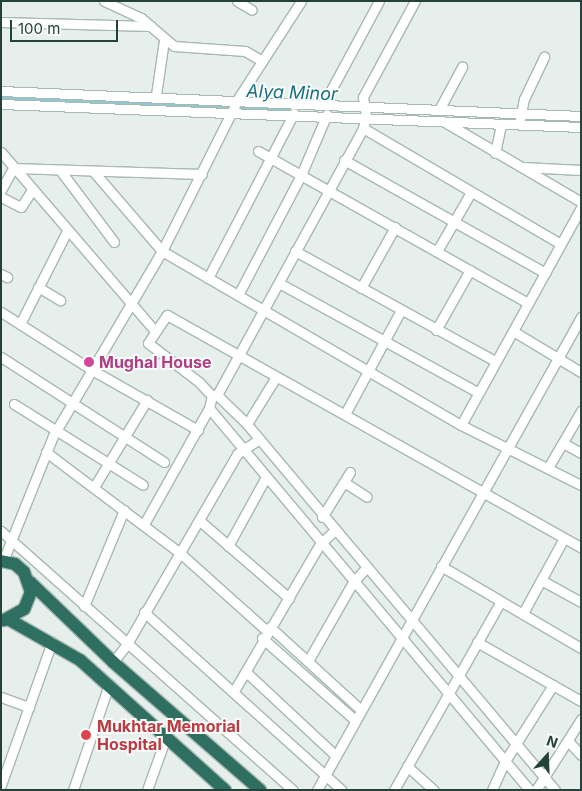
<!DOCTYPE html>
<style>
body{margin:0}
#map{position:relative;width:582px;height:791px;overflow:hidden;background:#e6efeb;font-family:Inter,sans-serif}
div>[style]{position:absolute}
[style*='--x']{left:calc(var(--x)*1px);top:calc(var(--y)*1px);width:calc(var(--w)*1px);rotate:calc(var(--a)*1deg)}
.canal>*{height:8px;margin:-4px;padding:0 4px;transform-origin:4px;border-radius:4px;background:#8ec9d4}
.roads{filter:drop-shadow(1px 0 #a8b8b2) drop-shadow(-1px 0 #a8b8b2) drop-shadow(0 1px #a8b8b2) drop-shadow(0 -1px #a8b8b2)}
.minor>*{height:9px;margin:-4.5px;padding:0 4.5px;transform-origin:4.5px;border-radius:4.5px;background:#fff}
.highway>*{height:12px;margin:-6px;padding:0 6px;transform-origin:6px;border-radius:6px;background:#2f6f62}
.dots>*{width:14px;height:14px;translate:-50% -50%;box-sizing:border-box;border:2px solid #f7fbf9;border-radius:50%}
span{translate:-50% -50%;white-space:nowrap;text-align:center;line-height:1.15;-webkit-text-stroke:4px #f7fbf9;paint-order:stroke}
.hotel-label{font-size:16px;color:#b23c85;font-weight:700}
.left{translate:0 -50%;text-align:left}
.health-label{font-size:16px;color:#be3a42;font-weight:700}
.water-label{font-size:18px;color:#1c6f80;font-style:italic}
.frame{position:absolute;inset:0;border:2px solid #24423a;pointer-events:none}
.north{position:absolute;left:522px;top:731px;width:50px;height:50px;-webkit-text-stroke:4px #f7fbf9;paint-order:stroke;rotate:20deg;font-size:14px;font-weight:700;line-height:20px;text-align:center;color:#24423a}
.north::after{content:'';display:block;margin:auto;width:18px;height:22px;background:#24423a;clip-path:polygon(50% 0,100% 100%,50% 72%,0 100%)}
.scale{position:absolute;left:10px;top:20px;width:108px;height:22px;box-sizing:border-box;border:2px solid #24423a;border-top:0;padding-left:6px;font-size:15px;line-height:18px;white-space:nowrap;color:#24423a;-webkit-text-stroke:4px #f7fbf9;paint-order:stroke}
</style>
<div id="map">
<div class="canal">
<div style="--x:1;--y:96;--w:293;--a:2.3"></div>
</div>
<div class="roads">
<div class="minor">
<div style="--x:104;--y:1;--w:41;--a:24.7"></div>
<div style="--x:141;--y:18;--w:43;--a:40.3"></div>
<div style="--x:174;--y:46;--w:71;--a:4"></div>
<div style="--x:245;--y:51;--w:20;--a:30"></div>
<div style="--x:237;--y:1;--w:17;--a:31"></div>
<div style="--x:1;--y:22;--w:150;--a:1.5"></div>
<div style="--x:1;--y:91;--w:581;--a:2.47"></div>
<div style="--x:156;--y:95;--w:56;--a:-81.7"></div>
<div style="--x:1;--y:104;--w:580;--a:2.27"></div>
<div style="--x:323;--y:105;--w:118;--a:-61.7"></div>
<div style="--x:440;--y:108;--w:47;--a:-61.8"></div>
<div style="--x:520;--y:119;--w:20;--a:-79"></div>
<div style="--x:524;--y:99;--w:47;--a:-64.5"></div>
<div style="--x:443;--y:121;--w:160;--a:30.4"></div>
<div style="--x:363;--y:128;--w:229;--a:30.4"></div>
<div style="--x:258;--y:151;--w:310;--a:29.4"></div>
<div style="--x:1;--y:152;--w:236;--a:49.3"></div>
<div style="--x:495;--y:153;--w:30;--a:-78"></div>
<div style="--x:344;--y:160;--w:231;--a:29.3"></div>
<div style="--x:523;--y:167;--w:58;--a:3"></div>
<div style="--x:60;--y:170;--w:90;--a:53.1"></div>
<div style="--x:93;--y:171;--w:106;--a:49.2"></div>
<div style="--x:162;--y:251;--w:346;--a:30.2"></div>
<div style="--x:461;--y:425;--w:134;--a:26.6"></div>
<div style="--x:1;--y:190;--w:25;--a:-61"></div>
<div style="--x:13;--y:168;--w:189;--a:1.8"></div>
<div style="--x:1;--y:197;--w:22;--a:27"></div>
<div style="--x:21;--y:207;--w:20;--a:-57"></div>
<div style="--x:295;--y:251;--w:228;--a:28.8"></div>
<div style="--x:437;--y:251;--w:68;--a:-60"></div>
<div style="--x:1;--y:274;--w:7;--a:27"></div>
<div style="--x:208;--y:278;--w:186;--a:-62.5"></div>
<div style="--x:279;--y:283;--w:226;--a:28.8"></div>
<div style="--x:38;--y:287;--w:26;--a:31"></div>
<div style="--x:361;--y:288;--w:70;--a:-60.9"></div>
<div style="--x:238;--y:295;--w:136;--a:-62.3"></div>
<div style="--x:301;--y:175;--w:66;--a:-66.9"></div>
<div style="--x:1;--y:312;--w:108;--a:32.5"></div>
<div style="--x:92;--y:370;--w:122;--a:29.5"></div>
<div style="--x:20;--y:324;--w:104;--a:-63.2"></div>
<div style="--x:436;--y:330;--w:69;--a:-60.5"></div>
<div style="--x:513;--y:331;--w:79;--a:31.1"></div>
<div style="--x:1;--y:357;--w:194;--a:32.8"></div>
<div style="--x:217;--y:395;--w:304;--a:-61.3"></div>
<div style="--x:363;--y:128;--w:12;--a:-76"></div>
<div style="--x:366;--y:116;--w:19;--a:-99"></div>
<div style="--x:363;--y:97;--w:109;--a:-61.6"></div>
<div style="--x:212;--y:396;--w:12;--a:104"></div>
<div style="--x:209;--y:408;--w:498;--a:50"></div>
<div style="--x:14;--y:404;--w:152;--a:32.1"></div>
<div style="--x:345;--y:414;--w:118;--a:-61.7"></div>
<div style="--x:247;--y:424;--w:55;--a:-58.3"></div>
<div style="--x:461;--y:425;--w:248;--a:-61.1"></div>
<div style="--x:563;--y:443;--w:21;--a:29"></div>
<div style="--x:46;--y:452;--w:168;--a:37"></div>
<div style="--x:180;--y:553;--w:117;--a:41.9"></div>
<div style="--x:549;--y:466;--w:64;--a:-59.8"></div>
<div style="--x:344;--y:482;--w:27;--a:33"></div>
<div style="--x:94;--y:487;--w:102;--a:-58.7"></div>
<div style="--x:322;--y:517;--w:53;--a:-58.1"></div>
<div style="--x:200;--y:521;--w:118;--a:40.9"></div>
<div style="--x:144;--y:524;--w:133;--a:-60.7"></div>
<div style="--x:1;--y:531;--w:390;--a:41.6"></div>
<div style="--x:228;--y:546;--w:79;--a:-61.2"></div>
<div style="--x:3;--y:561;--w:135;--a:-68.2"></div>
<div style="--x:53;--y:436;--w:215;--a:-59.5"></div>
<div style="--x:162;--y:251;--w:172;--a:-63.4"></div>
<div style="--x:239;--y:97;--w:114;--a:-57.1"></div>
<div style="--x:441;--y:566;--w:162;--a:30.4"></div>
<div style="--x:541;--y:580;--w:46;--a:28.8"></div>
<div style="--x:84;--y:606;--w:104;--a:-67.4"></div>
<div style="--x:144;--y:612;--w:266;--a:42"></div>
<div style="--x:523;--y:613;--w:85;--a:-61.3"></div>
<div style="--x:270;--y:627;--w:123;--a:42.4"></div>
<div style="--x:262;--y:638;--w:124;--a:41.4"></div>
<div style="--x:477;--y:642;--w:120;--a:29.6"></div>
<div style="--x:308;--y:661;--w:91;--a:-60.3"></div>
<div style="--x:353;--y:582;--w:18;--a:-47"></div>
<div style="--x:113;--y:662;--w:23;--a:-52"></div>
<div style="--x:127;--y:644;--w:220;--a:-59.9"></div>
<div style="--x:237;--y:454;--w:27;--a:-34"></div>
<div style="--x:246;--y:672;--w:122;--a:43"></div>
<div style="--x:234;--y:691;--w:170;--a:-59.7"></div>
<div style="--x:320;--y:544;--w:19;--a:-43"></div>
<div style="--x:1;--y:697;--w:30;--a:20"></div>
<div style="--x:568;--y:741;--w:19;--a:47"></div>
<div style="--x:407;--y:766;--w:36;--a:42"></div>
<div style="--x:1;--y:785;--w:152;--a:-70.4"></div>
<div style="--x:73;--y:790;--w:112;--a:-71.2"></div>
<div style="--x:147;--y:790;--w:56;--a:-70.3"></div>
<div style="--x:317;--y:790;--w:542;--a:-60.83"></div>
<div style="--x:394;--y:790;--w:217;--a:-60.5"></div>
<div style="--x:492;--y:790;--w:32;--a:-66"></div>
<div style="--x:505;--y:761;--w:90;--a:-57.7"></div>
<div style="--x:536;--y:790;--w:84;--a:-57.6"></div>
<div style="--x:555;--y:790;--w:478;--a:-130.1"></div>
<div style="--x:247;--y:424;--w:42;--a:-136"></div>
<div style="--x:217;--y:395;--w:5;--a:169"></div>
<div style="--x:212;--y:396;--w:19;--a:-133"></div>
<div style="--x:199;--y:382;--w:64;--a:-142.6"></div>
<div style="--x:148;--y:343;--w:34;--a:-56"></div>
<div style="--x:167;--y:315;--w:475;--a:29.3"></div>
</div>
<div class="highway">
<div style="--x:1;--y:561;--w:14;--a:12"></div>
<div style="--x:15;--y:564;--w:12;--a:42"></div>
<div style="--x:24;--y:572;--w:21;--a:71"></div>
<div style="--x:31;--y:592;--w:18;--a:112"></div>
<div style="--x:24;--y:609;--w:23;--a:151"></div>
<div style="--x:30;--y:582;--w:115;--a:43.9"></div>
<div style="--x:113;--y:662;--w:195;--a:41"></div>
<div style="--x:8;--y:619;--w:83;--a:29.7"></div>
<div style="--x:80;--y:660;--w:195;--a:41.9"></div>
</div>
</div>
<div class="dots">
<div style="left:89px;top:362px;background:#d1479c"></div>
<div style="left:86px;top:735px;background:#e0444e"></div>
</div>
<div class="hotel-label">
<span class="left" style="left:99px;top:362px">Mughal House</span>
</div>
<div class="health-label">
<span class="left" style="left:97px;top:735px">Mukhtar Memorial<br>Hospital</span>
</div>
<div class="water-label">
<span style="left:292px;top:93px;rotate:2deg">Alya Minor</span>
</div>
<div class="frame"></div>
<div class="north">N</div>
<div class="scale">100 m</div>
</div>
